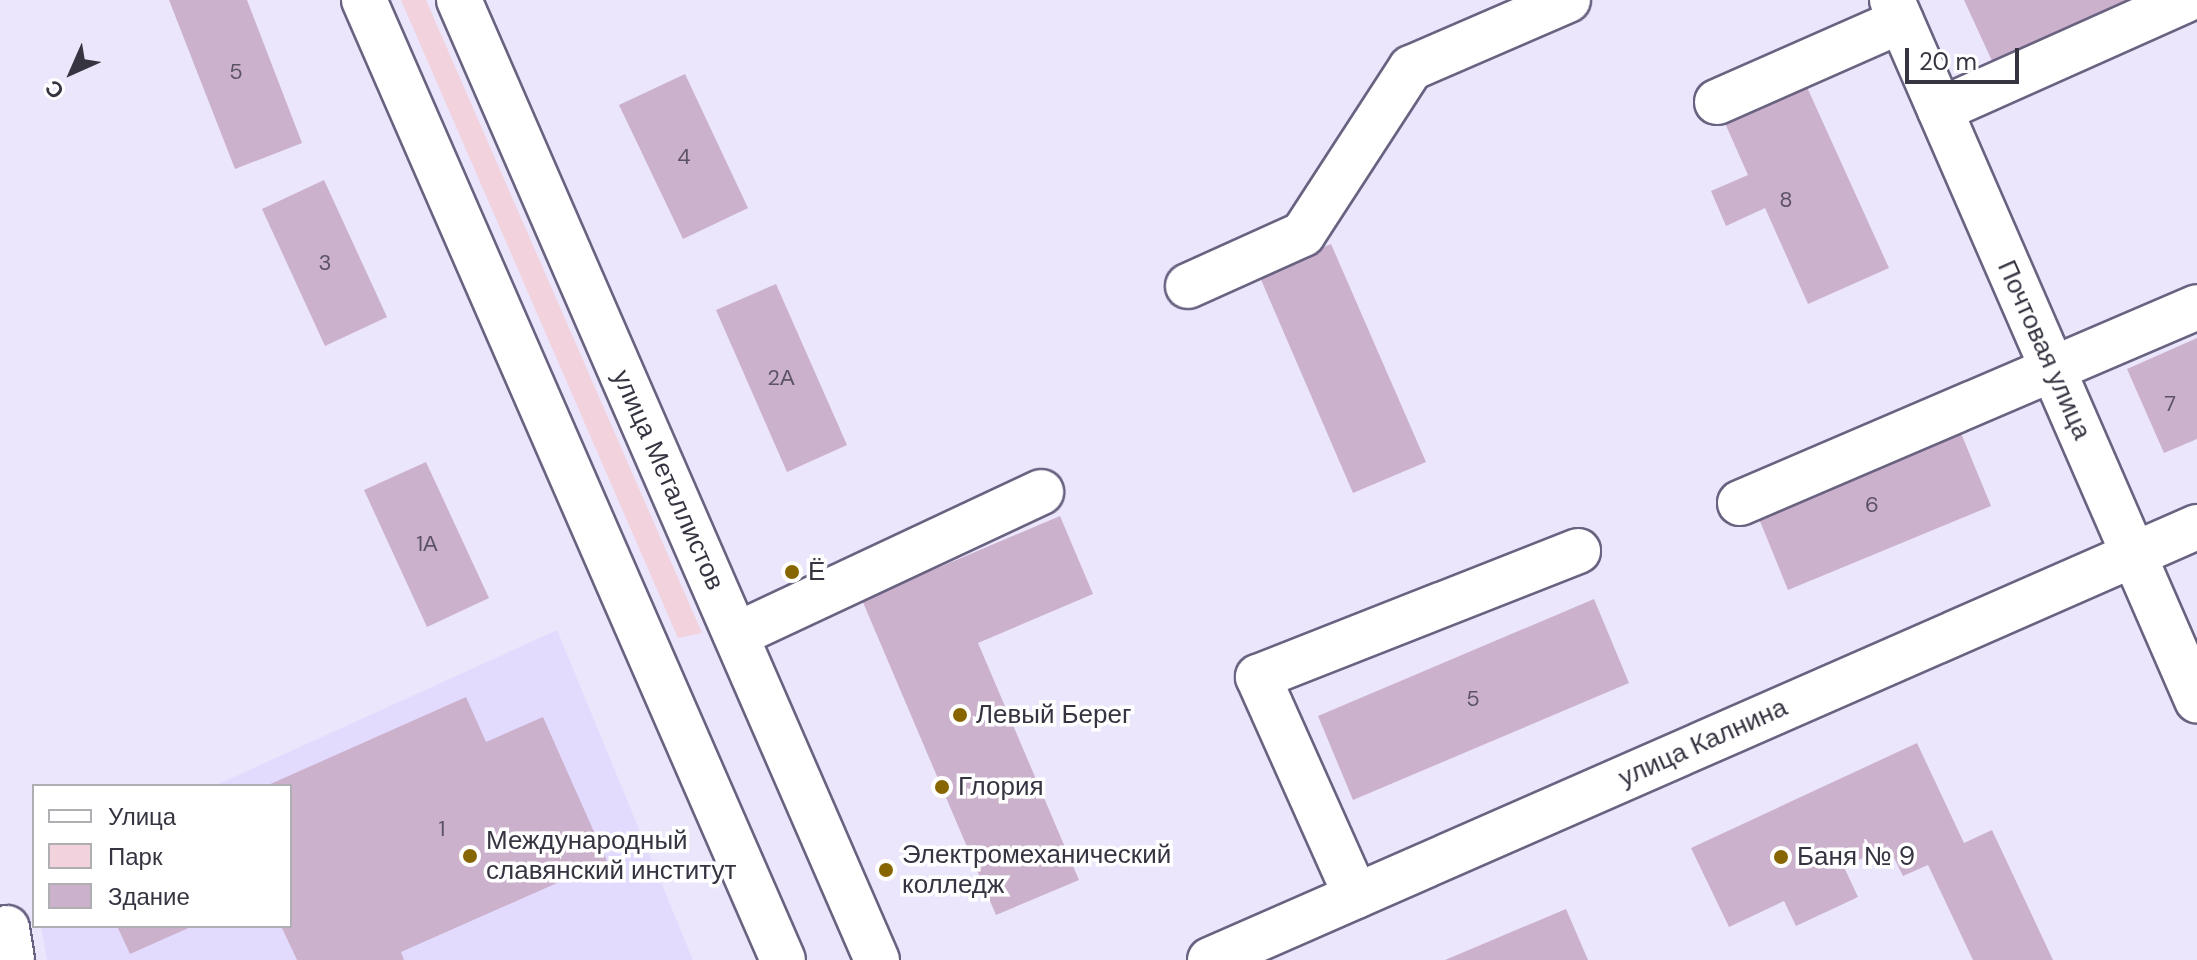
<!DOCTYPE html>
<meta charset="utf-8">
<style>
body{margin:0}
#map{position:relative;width:2197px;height:960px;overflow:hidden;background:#ebe6fc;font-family:"DM Sans",sans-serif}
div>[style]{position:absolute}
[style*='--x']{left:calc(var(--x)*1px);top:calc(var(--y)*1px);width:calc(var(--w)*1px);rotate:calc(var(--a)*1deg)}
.built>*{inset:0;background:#e3dbfe}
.green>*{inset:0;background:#f1d2dd}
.building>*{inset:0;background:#ccb1cd}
.roads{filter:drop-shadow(2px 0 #696281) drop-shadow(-2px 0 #696281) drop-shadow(0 2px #696281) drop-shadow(0 -2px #696281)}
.minor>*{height:44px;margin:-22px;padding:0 22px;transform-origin:22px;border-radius:22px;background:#fff}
.dots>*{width:22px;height:22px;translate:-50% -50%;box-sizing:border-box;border:4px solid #fff;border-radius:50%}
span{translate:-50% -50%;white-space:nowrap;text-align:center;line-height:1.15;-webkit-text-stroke:7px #fff;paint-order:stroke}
.number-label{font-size:22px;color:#5c5365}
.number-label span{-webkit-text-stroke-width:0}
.street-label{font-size:26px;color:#373442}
.poi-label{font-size:26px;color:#373442}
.left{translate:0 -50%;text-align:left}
.legend{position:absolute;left:32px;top:784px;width:260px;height:144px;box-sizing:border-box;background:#fff;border:2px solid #afaeb3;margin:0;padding:10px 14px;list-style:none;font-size:24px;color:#373442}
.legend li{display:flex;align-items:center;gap:16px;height:40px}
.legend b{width:40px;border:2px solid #afaeb3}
.north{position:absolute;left:32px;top:32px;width:80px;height:80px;-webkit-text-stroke:6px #fff;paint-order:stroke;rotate:225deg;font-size:22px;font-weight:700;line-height:32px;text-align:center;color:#373442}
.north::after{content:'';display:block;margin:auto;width:28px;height:36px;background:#373442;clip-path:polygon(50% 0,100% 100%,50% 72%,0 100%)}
.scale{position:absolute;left:1905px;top:48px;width:114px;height:36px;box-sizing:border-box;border:4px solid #373442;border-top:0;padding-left:10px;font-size:24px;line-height:28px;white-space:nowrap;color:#373442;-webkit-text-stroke:6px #fff;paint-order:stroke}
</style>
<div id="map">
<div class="built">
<div style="clip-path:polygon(557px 630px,693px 960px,47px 960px,41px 926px,290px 926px,290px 786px,214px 786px)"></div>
</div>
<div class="green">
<div style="clip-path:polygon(401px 0,426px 0,702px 633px,678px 638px)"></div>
</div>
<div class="building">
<div style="clip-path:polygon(169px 0,247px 0,302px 143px,235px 169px)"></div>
<div style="clip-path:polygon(1964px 0,2162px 0,1998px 74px)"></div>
<div style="clip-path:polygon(685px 74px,748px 208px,683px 239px,619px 105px)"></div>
<div style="clip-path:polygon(1806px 85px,1889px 268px,1808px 304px,1765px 208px,1726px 226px,1711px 191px,1748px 175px,1724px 121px)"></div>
<div style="clip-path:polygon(324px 180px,387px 317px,325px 346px,262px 209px)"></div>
<div style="clip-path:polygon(1331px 244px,1426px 462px,1353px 493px,1259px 275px)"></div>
<div style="clip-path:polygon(776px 284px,847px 445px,787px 472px,716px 310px)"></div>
<div style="clip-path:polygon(2197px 338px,2197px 439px,2164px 453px,2127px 369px)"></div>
<div style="clip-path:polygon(1956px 421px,1991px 506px,1788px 590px,1753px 504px)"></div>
<div style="clip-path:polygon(426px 462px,489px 598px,427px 627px,364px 490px)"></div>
<div style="clip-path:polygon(1060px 516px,1093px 594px,978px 643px,1079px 880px,996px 915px,862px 600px)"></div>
<div style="clip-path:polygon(1594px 599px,1629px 683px,1353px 800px,1318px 716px)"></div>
<div style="clip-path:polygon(466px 697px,486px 742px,543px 717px,607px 861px,401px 952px,404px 960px,297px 960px,281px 926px,290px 926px,290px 786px,266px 786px)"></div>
<div style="clip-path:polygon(1917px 743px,1964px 843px,1992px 830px,2053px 960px,1973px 960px,1928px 865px,1903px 876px,1888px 846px,1844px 867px,1858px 897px,1796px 926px,1784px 901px,1729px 927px,1691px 848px)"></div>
<div style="clip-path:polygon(1566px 909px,1588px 960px,1445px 960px)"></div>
<div style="clip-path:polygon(117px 926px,193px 926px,130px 954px)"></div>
</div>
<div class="roads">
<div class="minor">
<div style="--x:364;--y:0;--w:1047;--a:66.42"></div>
<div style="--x:459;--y:0;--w:1047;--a:66.47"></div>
<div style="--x:1892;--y:0;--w:764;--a:66.46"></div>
<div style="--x:1717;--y:102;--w:201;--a:-23.8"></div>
<div style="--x:1940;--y:110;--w:269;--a:-24.1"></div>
<div style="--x:1188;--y:286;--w:126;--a:-24.3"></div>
<div style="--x:1303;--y:234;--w:198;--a:-57"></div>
<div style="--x:1411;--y:68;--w:171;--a:-23.4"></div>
<div style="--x:1740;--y:503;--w:497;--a:-23.2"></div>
<div style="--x:736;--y:635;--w:337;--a:-25.1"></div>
<div style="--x:1356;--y:896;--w:240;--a:-114.1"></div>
<div style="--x:1258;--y:677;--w:344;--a:-21.5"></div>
<div style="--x:7;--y:928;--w:32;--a:81"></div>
<div style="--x:1210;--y:960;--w:1078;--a:-23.69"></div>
</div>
</div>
<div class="dots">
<div style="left:792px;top:572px;background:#876500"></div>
<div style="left:960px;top:715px;background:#876500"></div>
<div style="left:942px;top:787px;background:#876500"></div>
<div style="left:470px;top:856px;background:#876500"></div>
<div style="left:1781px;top:857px;background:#876500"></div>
<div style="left:886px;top:870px;background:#876500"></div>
</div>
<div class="number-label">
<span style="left:236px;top:72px">5</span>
<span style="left:684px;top:157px">4</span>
<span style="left:1786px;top:200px">8</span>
<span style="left:325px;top:263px">3</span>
<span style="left:781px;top:378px">2А</span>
<span style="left:2170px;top:404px">7</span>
<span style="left:1872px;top:505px">6</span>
<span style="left:427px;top:544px">1А</span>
<span style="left:1473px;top:699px">5</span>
<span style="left:442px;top:829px">1</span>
</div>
<div class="street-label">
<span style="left:2044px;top:350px;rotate:66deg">Почтовая улица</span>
<span style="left:668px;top:480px;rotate:66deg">улица Металлистов</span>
<span style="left:1703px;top:743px;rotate:-24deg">улица Калнина</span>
</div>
<div class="poi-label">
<span class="left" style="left:808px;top:572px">Ё</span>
<span class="left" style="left:976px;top:715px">Левый Берег</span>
<span class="left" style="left:958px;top:787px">Глория</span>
<span class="left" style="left:486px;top:856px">Международный<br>славянский институт</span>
<span class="left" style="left:902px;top:870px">Электромеханический<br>колледж</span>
<span class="left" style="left:1797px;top:857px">Баня № 9</span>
</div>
<ul class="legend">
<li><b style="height:10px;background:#fff"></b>Улица</li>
<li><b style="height:22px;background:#f1d2dd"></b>Парк</li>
<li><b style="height:22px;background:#ccb1cd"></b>Здание</li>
</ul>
<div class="north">С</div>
<div class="scale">20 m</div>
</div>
